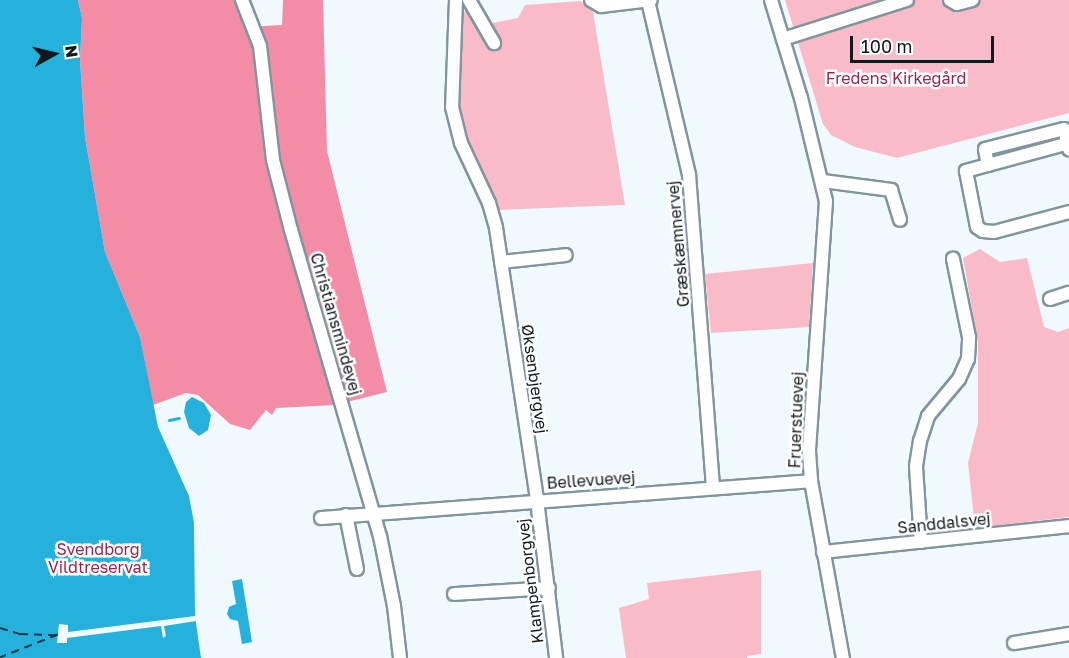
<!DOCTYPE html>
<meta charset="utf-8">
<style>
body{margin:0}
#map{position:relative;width:1069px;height:658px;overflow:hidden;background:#f0f9fd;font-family:"Golos Text",sans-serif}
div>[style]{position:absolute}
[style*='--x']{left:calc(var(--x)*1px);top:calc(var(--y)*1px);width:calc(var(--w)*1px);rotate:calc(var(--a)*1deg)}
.green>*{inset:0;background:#fabbc8}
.forest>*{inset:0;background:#f38da5}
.water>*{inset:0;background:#26b1dc}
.pier>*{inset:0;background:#f0f9fd}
.stream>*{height:3px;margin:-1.5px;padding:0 1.5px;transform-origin:1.5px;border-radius:1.5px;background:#26b1dc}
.ferry>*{height:1.5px;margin-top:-0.75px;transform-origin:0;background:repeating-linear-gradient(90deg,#003b4d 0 8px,transparent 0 14px)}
.roads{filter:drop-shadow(2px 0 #81959e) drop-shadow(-2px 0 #81959e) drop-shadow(0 2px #81959e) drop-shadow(0 -2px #81959e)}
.minor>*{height:12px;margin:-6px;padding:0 6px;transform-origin:6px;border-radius:6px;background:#fff}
span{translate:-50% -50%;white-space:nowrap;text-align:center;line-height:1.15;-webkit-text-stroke:5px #fff;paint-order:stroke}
.park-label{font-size:16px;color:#99234c}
.street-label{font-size:16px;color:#11191c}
.north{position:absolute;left:24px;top:24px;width:60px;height:60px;-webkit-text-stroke:4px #fff;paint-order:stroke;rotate:82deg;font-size:16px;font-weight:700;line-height:24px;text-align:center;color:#11191c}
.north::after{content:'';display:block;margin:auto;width:21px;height:27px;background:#11191c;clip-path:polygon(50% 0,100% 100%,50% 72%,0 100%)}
.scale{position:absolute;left:850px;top:36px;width:144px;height:27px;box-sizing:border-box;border:3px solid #11191c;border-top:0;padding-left:8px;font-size:18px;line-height:21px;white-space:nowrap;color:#11191c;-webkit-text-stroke:4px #fff;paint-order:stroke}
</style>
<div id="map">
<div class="green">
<div style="clip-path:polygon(785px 0,1069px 0,1069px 113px,897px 158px,855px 147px,831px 135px,823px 124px)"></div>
<div style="clip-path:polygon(581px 1px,593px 12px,625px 205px,498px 210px,464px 138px,459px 116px,457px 91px,462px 12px,479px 8px,492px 23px,518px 18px,525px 5px)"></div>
<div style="clip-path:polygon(980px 249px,1000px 262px,1027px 258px,1044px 327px,1058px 332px,1069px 328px,1069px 517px,975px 528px,968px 463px,978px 423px,978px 342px,963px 258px)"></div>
<div style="clip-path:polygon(813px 263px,809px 327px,711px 333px,705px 274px)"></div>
<div style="clip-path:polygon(761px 570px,761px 654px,747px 656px,747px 658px,626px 658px,619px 608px,649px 599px,647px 583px)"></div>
</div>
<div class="forest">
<div style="clip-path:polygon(78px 0,234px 0,246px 27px,282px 25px,283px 0,323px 0,327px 151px,387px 392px,335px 405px,276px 408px,272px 415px,266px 410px,250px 430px,230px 424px,198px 395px,186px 393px,153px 405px,140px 337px,105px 252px,85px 137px,80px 60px,82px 18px)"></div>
</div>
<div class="water">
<div style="clip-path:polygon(0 0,78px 0,82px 18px,80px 60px,85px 137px,105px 252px,140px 337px,158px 427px,189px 496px,194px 523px,195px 616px,201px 658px,0 658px)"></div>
<div style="clip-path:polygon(192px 397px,204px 403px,211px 415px,208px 430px,199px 436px,189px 428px,184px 412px,186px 402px)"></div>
<div style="clip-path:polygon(242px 579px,252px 642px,242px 644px,238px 621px,230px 619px,227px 614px,229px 607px,236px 604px,232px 581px)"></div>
</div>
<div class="pier">
<div style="clip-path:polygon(195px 616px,196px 621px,164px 626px,166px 636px,163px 638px,161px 626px,67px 638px,67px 643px,57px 643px,59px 624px,68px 625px,68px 632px)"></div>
</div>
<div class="stream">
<div style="--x:169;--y:420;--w:10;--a:-11"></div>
</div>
<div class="ferry">
<div style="--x:0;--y:628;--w:21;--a:17"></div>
<div style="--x:20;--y:634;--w:38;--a:2"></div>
<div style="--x:58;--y:635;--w:62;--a:158.4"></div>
</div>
<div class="roads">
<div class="minor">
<div style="--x:242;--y:0;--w:49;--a:68.6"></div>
<div style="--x:260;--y:46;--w:115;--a:83.5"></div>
<div style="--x:273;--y:160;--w:72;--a:75.6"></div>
<div style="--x:291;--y:230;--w:319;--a:73.8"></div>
<div style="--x:380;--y:536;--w:71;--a:78.7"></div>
<div style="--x:394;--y:606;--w:52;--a:83.4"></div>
<div style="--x:456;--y:0;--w:107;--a:92.1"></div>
<div style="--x:452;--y:107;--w:37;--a:76"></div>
<div style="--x:461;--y:143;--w:66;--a:65"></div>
<div style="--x:489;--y:203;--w:26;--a:74"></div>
<div style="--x:496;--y:228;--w:275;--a:81.4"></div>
<div style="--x:537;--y:500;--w:159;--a:83.1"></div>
<div style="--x:469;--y:0;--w:50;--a:59.8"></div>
<div style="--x:591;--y:0;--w:12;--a:31"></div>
<div style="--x:601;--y:6;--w:50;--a:-6.8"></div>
<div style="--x:771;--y:0;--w:102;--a:73"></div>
<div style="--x:801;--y:98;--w:106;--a:76.4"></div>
<div style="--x:826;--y:201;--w:251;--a:93.9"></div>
<div style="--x:809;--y:451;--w:30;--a:86"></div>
<div style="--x:811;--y:481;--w:180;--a:79.8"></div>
<div style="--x:950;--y:0;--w:8;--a:30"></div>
<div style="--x:957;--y:4;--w:16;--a:-15"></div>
<div style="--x:648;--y:1;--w:179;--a:76.7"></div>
<div style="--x:689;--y:175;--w:314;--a:85.6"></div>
<div style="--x:783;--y:39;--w:130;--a:-17.5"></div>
<div style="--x:1069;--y:143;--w:107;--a:164.8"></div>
<div style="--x:966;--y:171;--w:57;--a:78.9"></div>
<div style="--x:977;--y:227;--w:7;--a:34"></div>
<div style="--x:983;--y:231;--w:11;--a:5"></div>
<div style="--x:994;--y:232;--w:78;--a:-14.9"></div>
<div style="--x:988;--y:165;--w:16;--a:-101"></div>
<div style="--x:985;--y:149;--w:81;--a:-14.2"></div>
<div style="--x:1064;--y:129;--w:21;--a:76"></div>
<div style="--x:823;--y:181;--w:69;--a:7.5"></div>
<div style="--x:891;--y:190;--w:31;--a:73"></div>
<div style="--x:501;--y:262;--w:65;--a:-6.1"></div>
<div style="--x:1050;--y:299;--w:20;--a:-18"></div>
<div style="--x:346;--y:515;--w:55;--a:78.5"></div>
<div style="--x:321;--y:518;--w:491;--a:-4.3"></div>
<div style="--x:921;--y:542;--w:76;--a:-93.8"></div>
<div style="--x:916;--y:466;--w:25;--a:-81"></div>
<div style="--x:920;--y:441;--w:26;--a:-72"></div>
<div style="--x:928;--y:416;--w:48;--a:-50"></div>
<div style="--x:959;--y:379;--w:22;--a:-66"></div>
<div style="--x:968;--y:359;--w:22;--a:-87"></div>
<div style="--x:969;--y:337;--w:80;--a:-101.6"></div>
<div style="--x:823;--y:552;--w:247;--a:-6"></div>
<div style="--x:454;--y:594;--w:95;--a:-3.6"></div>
<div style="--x:1014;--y:643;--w:56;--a:-9.3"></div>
</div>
</div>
<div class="park-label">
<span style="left:896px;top:78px">Fredens Kirkegård</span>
<span style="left:98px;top:558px">Svendborg<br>Vildtreservat</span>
</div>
<div class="street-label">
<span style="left:678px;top:244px;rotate:-95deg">Græskæmnervej</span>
<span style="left:336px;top:324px;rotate:74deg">Christiansmindevej</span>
<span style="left:535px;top:379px;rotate:82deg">Øksenbjergvej</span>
<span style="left:796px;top:420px;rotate:-88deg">Fruerstuevej</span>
<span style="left:591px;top:480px;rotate:-4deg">Bellevuevej</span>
<span style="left:944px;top:523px;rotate:-6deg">Sanddalsvej</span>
<span style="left:530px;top:581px;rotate:-97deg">Klampenborgvej</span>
</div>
<div class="north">N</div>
<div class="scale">100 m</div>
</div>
